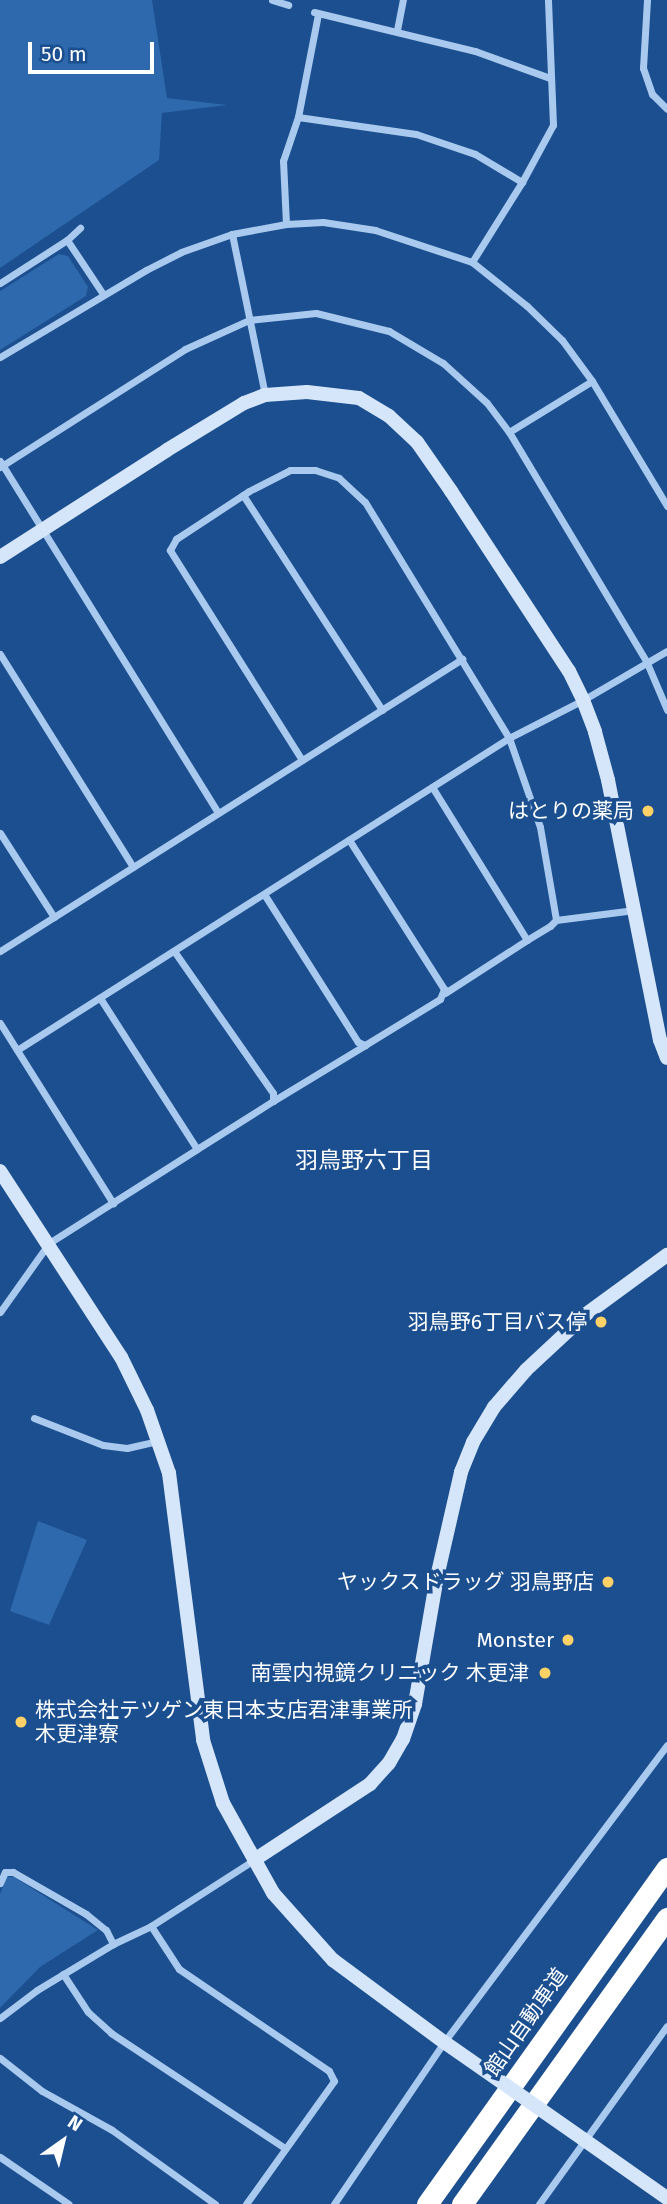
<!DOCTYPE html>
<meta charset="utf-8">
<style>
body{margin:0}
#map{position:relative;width:667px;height:2204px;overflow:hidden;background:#1b4f8f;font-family:"Fira Sans","Noto Sans JP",sans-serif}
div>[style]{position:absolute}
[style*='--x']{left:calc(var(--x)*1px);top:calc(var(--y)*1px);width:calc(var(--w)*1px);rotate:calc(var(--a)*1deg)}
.green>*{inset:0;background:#2e69ad}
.street>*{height:7px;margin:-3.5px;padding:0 3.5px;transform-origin:3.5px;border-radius:3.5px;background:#a9c9ee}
.secondary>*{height:14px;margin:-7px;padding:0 7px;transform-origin:7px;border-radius:7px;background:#d6e6fa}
.highway>*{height:21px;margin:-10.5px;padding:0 10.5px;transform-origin:10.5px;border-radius:10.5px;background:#fff}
.secondary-bridge>*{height:14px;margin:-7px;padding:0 7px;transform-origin:7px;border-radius:7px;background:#d6e6fa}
.dots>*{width:19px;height:19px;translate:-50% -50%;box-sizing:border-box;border:4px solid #1b4f8f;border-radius:50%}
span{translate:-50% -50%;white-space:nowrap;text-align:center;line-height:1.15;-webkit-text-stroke:7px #1b4f8f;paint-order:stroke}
.poi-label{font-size:21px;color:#fff}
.right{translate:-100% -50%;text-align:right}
.left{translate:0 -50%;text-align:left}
.street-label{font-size:21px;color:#fff}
.neighbourhood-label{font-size:23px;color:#fff}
.north{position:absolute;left:28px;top:2106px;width:70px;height:70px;-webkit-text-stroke:5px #1b4f8f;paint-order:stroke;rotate:34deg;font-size:19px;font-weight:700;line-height:28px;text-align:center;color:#fff}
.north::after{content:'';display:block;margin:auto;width:24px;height:32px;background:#fff;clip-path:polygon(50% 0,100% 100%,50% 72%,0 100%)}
.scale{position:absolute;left:28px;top:42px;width:126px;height:32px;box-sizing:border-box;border:4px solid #fff;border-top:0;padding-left:9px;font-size:21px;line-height:24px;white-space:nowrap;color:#fff;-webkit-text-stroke:5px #1b4f8f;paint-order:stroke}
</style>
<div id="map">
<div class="green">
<div style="clip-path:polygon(0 0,152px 0,167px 98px,227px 105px,162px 113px,159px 160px,0 268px)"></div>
<div style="clip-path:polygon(59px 254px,68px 256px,88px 287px,86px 296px,0 350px,0 291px)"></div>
<div style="clip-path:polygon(38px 1521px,87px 1540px,49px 1625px,10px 1611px)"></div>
<div style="clip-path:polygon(7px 1877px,14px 1877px,98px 1930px,40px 1967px,0 2008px,0 1894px)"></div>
</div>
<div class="street">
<div style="--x:272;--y:0;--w:17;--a:17"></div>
<div style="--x:647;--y:0;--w:68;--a:93.4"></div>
<div style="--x:643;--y:68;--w:28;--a:71"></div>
<div style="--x:652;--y:94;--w:21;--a:45"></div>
<div style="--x:314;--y:12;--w:166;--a:13.6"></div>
<div style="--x:475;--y:51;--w:80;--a:19.8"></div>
<div style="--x:397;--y:30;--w:31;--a:-79"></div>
<div style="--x:298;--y:117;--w:119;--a:8.2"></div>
<div style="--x:416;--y:134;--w:62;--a:18.7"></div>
<div style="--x:475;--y:154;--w:55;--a:30.8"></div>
<div style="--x:286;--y:224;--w:63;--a:-92.7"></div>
<div style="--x:283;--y:161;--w:46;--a:-71.2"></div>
<div style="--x:298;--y:117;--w:105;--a:-79"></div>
<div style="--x:232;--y:234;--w:164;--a:78.4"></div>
<div style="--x:67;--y:240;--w:65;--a:56.3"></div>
<div style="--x:472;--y:262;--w:94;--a:-58"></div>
<div style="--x:522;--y:182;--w:65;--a:-61.5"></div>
<div style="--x:553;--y:125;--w:125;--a:-92.3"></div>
<div style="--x:0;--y:283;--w:80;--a:-32.7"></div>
<div style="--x:67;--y:240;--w:18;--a:-43"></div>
<div style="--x:0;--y:357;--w:170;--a:-30.8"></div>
<div style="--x:146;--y:270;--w:39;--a:-27"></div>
<div style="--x:181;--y:252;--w:54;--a:-19.4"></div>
<div style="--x:232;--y:234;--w:55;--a:-10.5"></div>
<div style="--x:286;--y:224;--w:37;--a:-3"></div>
<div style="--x:323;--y:222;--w:53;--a:8.7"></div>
<div style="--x:375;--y:230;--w:102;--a:18.3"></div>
<div style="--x:472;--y:262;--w:70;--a:38.7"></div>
<div style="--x:527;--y:306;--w:49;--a:44.2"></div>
<div style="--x:562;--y:340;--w:51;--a:53.8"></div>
<div style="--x:592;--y:381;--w:146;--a:59"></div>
<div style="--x:509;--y:432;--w:97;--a:-31.6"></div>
<div style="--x:0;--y:461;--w:414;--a:58.2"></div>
<div style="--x:0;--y:467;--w:219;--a:-32.5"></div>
<div style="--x:185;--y:349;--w:70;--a:-24.4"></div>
<div style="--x:249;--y:320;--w:67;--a:-6"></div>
<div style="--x:316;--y:313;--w:75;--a:13.9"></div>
<div style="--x:389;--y:331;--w:63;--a:30.7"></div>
<div style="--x:443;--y:363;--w:59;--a:42.3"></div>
<div style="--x:487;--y:403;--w:36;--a:53"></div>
<div style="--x:509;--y:432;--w:269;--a:59.1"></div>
<div style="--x:647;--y:663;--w:51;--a:66.9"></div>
<div style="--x:243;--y:495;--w:256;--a:57.1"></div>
<div style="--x:0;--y:654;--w:251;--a:58"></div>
<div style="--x:302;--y:760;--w:248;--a:-122.2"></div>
<div style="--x:170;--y:550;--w:13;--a:-61"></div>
<div style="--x:176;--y:539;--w:87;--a:-33.3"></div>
<div style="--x:249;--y:491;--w:46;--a:-27.1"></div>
<div style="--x:290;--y:470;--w:25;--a:0"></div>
<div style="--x:315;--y:470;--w:25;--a:18"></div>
<div style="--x:339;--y:478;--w:35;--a:43"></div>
<div style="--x:365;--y:502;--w:276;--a:58.6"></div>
<div style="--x:509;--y:738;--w:94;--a:70.8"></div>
<div style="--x:540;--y:827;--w:94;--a:80.2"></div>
<div style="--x:556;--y:920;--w:8;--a:135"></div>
<div style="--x:550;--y:926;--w:27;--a:149"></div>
<div style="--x:527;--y:940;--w:180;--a:-121.8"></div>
<div style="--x:0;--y:833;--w:100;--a:57.3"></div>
<div style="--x:264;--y:894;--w:175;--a:57.6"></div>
<div style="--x:358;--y:1042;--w:8;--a:23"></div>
<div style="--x:365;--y:1045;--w:88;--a:-31.5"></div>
<div style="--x:440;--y:999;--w:11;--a:-68"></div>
<div style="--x:444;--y:989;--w:177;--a:-122.5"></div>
<div style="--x:556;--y:920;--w:79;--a:-7.3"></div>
<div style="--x:0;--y:951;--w:547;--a:-32.29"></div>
<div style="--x:445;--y:993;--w:98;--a:-32.9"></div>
<div style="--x:100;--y:998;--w:179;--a:57.3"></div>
<div style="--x:197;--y:1149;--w:90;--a:-32.3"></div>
<div style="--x:273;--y:1101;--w:8;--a:-90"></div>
<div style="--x:273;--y:1093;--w:173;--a:-124.9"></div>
<div style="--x:0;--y:1023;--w:213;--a:57.9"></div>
<div style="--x:17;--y:1050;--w:583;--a:-32.38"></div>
<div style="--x:509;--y:738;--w:83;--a:-27.2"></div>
<div style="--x:583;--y:700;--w:97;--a:-30.3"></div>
<div style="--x:273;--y:1101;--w:108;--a:-31.3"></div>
<div style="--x:0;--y:1312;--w:85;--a:-54.6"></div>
<div style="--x:49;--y:1243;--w:175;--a:-32.4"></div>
<div style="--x:34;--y:1418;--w:74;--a:21.4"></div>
<div style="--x:103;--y:1445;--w:24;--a:7"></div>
<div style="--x:127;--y:1448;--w:32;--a:-13"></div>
<div style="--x:0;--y:1883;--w:12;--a:-66"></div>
<div style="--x:5;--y:1872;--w:8;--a:0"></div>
<div style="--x:13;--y:1872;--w:84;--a:29.9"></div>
<div style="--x:86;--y:1914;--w:26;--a:39"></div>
<div style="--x:106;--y:1930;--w:16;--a:63"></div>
<div style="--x:151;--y:1926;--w:51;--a:56.9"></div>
<div style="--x:179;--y:1969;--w:181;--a:34.2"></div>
<div style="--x:329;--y:2071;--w:11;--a:63"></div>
<div style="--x:334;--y:2081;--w:151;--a:125.6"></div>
<div style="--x:63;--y:1974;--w:45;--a:56.7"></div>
<div style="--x:88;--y:2012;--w:31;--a:42"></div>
<div style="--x:111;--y:2033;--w:209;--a:33.5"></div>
<div style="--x:0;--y:2018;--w:46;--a:-37.1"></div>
<div style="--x:37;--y:1990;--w:89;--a:-31.2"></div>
<div style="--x:113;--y:1944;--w:42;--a:-25.3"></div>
<div style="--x:151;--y:1926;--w:122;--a:-32.7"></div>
<div style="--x:0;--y:2058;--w:53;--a:38.2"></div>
<div style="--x:42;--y:2091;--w:80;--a:29.1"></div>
<div style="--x:112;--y:2130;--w:127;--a:35.7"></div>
<div style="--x:0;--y:2157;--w:83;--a:34.3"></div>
<div style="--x:334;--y:2204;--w:196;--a:-55.8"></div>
<div style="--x:444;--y:2042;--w:371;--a:-53.1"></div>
<div style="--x:539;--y:2204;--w:219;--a:-54.3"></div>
</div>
<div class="secondary">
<div style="--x:0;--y:557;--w:198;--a:-32.6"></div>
<div style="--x:167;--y:450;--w:90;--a:-31.4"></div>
<div style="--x:244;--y:403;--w:22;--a:-21"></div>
<div style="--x:265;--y:395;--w:42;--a:-4.1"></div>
<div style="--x:307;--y:392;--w:52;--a:6.6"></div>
<div style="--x:359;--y:398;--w:35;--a:31"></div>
<div style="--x:389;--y:416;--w:38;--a:43"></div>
<div style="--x:417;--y:442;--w:60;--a:55.2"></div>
<div style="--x:451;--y:491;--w:215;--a:56.8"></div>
<div style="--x:569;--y:671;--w:32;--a:64"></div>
<div style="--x:583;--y:700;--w:34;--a:69"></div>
<div style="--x:595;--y:732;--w:50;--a:74.8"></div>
<div style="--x:608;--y:780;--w:265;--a:78.7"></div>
<div style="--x:660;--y:1040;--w:19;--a:69"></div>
<div style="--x:0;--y:1171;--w:222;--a:57"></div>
<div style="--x:121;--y:1357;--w:59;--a:63.9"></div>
<div style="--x:147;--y:1410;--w:67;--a:70.8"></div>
<div style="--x:169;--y:1473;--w:269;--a:82.7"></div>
<div style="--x:203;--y:1740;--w:66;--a:72.4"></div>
<div style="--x:223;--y:1803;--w:103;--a:60.9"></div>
<div style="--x:273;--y:1893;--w:90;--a:48.2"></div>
<div style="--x:333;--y:1960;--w:138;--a:36.5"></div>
<div style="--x:254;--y:1860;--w:139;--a:-33.2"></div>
<div style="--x:370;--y:1784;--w:28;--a:-48"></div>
<div style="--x:389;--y:1763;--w:28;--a:-60"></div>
<div style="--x:403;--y:1739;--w:37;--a:-71"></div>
<div style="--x:415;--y:1704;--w:129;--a:-80.2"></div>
<div style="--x:437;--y:1577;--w:108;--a:-77.1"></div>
<div style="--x:461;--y:1472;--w:32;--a:-68"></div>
<div style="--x:473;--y:1442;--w:41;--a:-59"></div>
<div style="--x:494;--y:1407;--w:49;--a:-49.1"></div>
<div style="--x:526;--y:1370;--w:81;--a:-43"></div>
<div style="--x:585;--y:1315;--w:102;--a:-36.2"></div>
<div style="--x:583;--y:2139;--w:103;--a:35.1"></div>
</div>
<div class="highway">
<div style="--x:427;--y:2204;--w:413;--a:-54.5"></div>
<div style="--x:462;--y:2204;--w:352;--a:-54.4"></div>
</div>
<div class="secondary-bridge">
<div style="--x:444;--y:2042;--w:169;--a:34.9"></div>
</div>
<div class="dots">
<div style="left:648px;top:811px;background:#ffd166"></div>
<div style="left:601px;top:1322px;background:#ffd166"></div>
<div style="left:608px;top:1582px;background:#ffd166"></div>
<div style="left:568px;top:1640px;background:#ffd166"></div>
<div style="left:545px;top:1673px;background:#ffd166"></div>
<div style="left:21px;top:1722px;background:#ffd166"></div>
</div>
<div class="poi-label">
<span class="right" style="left:634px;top:811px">はとりの薬局</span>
<span class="right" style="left:587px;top:1322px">羽鳥野6丁目バス停</span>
<span class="right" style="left:594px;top:1582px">ヤックスドラッグ 羽鳥野店</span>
<span class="right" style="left:554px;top:1640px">Monster</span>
<span class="right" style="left:529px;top:1673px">南雲内視鏡クリニック 木更津</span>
<span class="left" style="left:35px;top:1722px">株式会社テツゲン東日本支店君津事業所<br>木更津寮</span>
</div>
<div class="street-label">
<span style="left:526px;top:2022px;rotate:-55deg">館山自動車道</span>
</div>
<div class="neighbourhood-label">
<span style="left:364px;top:1160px">羽鳥野六丁目</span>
</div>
<div class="north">N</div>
<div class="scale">50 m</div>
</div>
